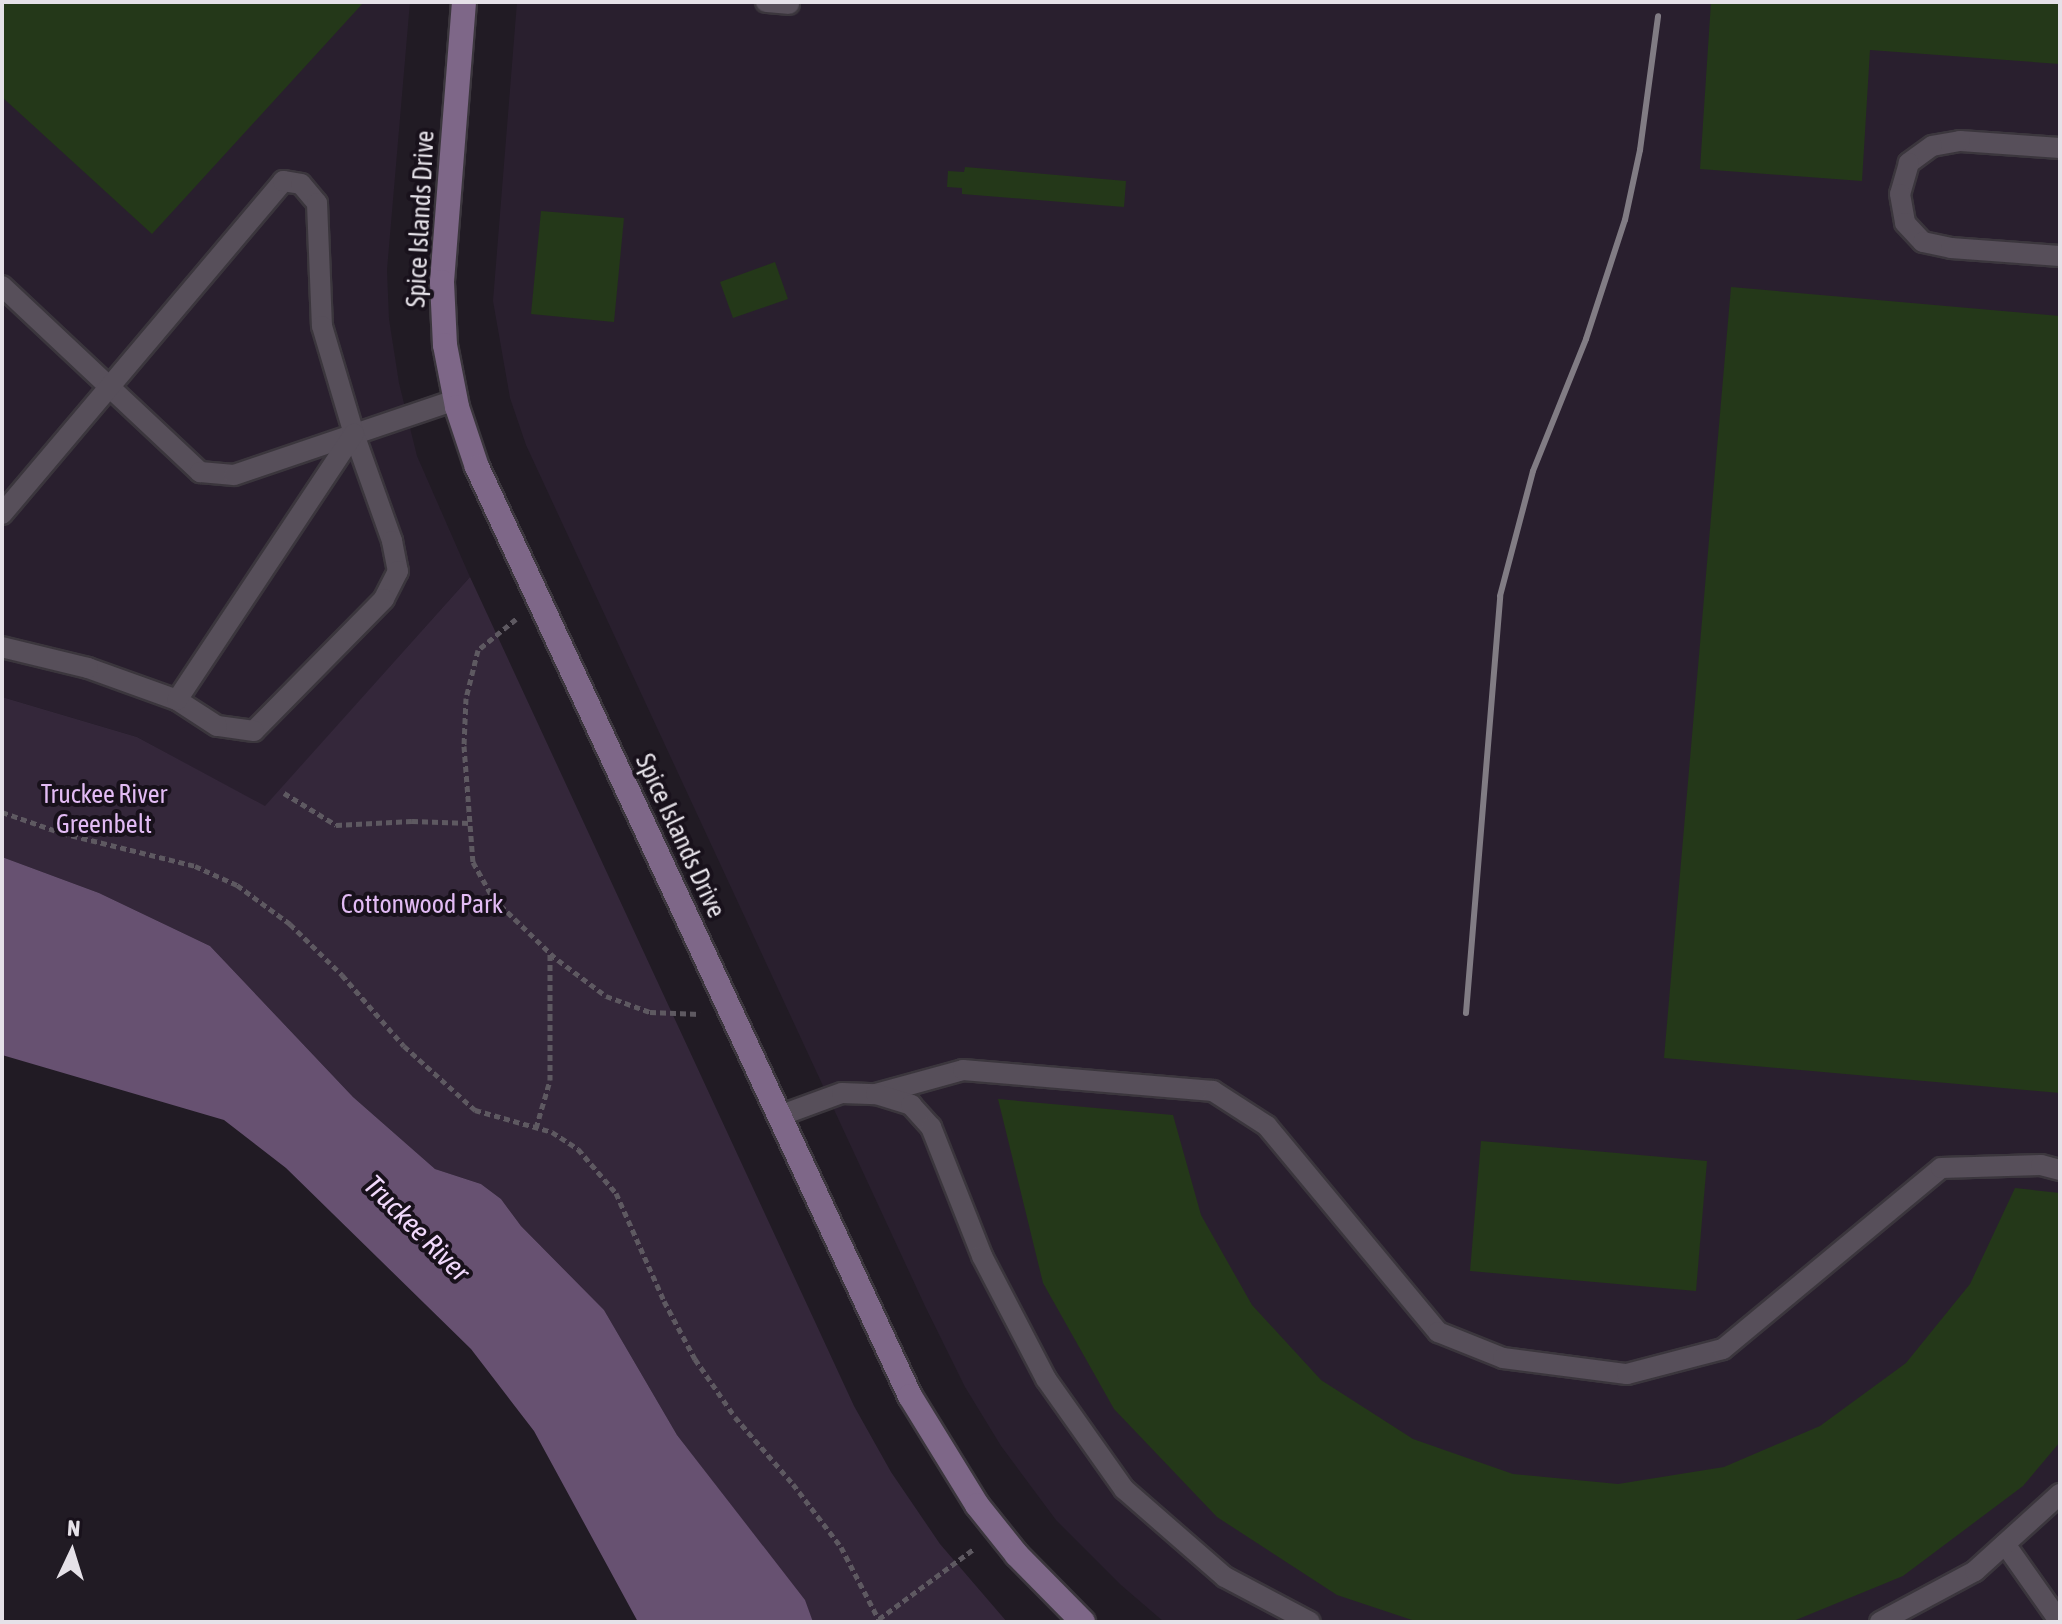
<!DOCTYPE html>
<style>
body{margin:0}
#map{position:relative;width:2062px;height:1624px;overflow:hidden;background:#211b24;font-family:"Asap Condensed",sans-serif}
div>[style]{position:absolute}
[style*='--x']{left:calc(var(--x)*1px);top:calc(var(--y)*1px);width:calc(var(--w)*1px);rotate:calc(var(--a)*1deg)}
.built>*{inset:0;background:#291f2e}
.green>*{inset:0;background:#34273a}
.water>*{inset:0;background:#675171}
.building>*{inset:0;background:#243819}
.path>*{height:5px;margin-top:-2.5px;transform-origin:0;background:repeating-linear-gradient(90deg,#5e5961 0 6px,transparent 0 10px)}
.roads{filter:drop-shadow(2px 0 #3b363d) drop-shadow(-2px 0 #3b363d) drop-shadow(0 2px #3b363d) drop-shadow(0 -2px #3b363d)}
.lane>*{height:20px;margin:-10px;padding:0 10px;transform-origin:10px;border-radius:10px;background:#574f5a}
.secondary>*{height:24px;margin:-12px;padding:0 12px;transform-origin:12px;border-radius:12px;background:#7e6788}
.rail>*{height:6px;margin:-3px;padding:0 3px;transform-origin:3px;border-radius:3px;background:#817c84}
span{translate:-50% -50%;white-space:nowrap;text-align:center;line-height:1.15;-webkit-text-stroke:8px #18111b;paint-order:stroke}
.street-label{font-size:26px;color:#e5e1e8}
.park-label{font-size:26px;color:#e2bbf4}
.water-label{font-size:28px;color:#f1d9fc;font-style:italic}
.frame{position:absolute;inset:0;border:4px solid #e5e1e8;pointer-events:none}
.north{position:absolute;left:32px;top:1512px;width:80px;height:80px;-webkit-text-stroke:6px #18111b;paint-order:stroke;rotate:4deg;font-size:22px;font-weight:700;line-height:32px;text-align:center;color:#e5e1e8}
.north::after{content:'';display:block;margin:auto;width:28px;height:36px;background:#e5e1e8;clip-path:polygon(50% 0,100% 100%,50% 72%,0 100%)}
</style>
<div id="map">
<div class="built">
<div style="clip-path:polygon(2px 2px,410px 2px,387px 270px,389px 319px,399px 383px,417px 456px,470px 577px,265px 807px,137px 737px,2px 697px)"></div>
<div style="clip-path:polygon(517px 2px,2060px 2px,2060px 1606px,2038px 1622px,1164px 1622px,1121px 1585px,1056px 1520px,1001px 1446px,965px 1387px,925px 1306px,526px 445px,510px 398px,493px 301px)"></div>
</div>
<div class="green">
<div style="clip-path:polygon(470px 577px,854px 1406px,891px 1472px,940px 1544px,1007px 1622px,813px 1622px,804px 1600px,677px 1435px,604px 1310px,521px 1226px,501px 1199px,481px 1184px,435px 1169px,353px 1097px,210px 946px,99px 893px,2px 857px,2px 697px,137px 737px,265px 806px)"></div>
</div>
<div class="water">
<div style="clip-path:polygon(2px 857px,99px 893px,210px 946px,353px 1097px,435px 1169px,481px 1184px,501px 1199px,521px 1226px,604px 1310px,677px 1435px,805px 1600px,813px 1622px,638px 1622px,534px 1431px,471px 1349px,286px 1168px,224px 1120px,2px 1055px)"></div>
</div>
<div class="building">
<div style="clip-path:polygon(2px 2px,364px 2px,152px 234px,2px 97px)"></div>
<div style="clip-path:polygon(1711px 2px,2060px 2px,2060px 64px,1870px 50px,1862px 181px,1700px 169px)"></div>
<div style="clip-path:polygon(965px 167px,1126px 181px,1124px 207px,962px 194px,962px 188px,947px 187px,948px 171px,964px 172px)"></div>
<div style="clip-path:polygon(541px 211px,624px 218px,614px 322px,531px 314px)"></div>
<div style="clip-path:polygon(775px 262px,788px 299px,733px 318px,720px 282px)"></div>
<div style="clip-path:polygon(1731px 287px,2060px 316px,2060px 1093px,1664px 1058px)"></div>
<div style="clip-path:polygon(998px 1099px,1173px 1115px,1201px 1215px,1252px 1305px,1321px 1380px,1413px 1439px,1513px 1474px,1618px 1484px,1724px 1467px,1820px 1426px,1906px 1363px,1970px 1284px,2015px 1188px,2060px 1193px,2060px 1442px,2023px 1486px,1903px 1576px,1791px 1622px,1418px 1622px,1337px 1595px,1217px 1517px,1114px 1409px,1043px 1283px)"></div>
<div style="clip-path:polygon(1481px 1141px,1707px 1161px,1696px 1291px,1470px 1271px)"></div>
</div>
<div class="path">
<div style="--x:516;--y:619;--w:49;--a:140.8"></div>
<div style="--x:478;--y:650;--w:49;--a:104"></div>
<div style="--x:466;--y:698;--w:48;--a:92.4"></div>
<div style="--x:464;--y:746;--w:116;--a:85.6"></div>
<div style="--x:473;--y:862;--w:41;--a:60.9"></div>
<div style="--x:493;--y:898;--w:85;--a:44"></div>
<div style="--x:284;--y:793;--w:61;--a:31.6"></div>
<div style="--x:336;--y:825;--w:76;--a:-3"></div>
<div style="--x:412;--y:821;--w:58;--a:2"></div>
<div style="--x:2;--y:812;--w:64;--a:19.3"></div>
<div style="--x:62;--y:833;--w:137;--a:13.9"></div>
<div style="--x:195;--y:866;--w:46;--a:24.3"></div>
<div style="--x:237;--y:885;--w:66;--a:36.3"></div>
<div style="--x:290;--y:924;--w:73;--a:44.4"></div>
<div style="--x:342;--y:975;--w:94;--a:48.9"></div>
<div style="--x:404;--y:1046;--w:96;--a:42"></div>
<div style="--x:475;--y:1110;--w:80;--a:15.9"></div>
<div style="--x:552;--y:1132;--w:31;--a:33"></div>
<div style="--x:578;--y:1149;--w:58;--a:49.2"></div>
<div style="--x:616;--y:1193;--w:118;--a:66"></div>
<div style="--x:664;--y:1301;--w:66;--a:61.9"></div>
<div style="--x:695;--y:1359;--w:70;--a:55.4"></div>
<div style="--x:735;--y:1417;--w:89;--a:49.1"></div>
<div style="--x:793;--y:1484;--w:79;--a:52.7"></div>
<div style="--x:841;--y:1547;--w:85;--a:62.5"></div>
<div style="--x:536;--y:1128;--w:50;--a:-73.7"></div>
<div style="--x:550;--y:1080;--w:126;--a:-90"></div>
<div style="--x:550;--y:954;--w:70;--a:36.9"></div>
<div style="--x:606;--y:996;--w:47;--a:20"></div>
<div style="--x:650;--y:1012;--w:50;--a:2.3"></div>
<div style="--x:879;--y:1619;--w:119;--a:-36.5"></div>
</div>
<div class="roads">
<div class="lane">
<div style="--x:766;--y:2;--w:23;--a:5"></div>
<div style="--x:2060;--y:148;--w:100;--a:-176"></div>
<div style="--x:1960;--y:141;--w:28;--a:170"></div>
<div style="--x:1932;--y:146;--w:29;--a:144"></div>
<div style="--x:1909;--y:163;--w:32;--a:106"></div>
<div style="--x:1900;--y:194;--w:29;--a:80"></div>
<div style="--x:1905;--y:223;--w:26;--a:47"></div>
<div style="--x:1923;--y:242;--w:29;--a:12"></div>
<div style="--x:1951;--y:248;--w:109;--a:4.2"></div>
<div style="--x:2;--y:286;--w:272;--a:43.2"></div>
<div style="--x:200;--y:472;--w:34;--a:5"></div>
<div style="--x:234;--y:475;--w:233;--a:-18.7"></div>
<div style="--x:2;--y:514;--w:436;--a:-49.8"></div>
<div style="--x:283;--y:181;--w:18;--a:9"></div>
<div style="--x:301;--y:184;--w:25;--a:50"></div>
<div style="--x:317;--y:203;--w:123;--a:87.7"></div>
<div style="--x:322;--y:326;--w:113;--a:73.5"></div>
<div style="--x:354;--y:434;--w:114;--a:70.4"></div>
<div style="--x:392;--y:541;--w:31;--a:79"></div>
<div style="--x:398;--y:571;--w:31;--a:117"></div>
<div style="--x:384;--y:599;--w:185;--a:134.6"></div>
<div style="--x:254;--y:731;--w:37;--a:-172"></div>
<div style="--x:217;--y:726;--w:48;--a:-147"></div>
<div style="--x:177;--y:700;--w:95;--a:-160.2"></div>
<div style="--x:88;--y:668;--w:89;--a:-166.3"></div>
<div style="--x:177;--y:700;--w:320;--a:-56.4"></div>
<div style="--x:876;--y:1094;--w:90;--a:-15.4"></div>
<div style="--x:963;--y:1070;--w:251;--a:4.8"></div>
<div style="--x:1213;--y:1091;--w:64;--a:32.9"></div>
<div style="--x:1267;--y:1126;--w:268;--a:50.3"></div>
<div style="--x:1438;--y:1332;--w:70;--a:21.8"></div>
<div style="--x:1503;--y:1358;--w:125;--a:7.4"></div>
<div style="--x:1627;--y:1374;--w:99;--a:-14.6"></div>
<div style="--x:1723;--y:1349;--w:283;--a:-39.7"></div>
<div style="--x:1941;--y:1168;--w:100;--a:-1.7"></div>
<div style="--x:2041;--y:1165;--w:20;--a:15"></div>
<div style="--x:779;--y:1116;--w:67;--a:-20.1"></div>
<div style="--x:842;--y:1093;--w:34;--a:2"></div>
<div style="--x:876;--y:1094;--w:37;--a:17"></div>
<div style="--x:911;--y:1105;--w:30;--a:48"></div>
<div style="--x:931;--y:1127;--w:139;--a:68.4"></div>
<div style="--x:982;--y:1256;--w:139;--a:62.5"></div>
<div style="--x:1046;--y:1379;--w:135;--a:54.7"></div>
<div style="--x:1124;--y:1489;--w:134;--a:41.1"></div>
<div style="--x:1225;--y:1577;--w:96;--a:27.9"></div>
<div style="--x:2005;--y:1544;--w:95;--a:54.8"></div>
<div style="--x:1880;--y:1622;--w:108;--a:-28.2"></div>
<div style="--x:1975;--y:1571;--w:115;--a:-42.2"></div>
</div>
<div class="secondary">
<div style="--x:464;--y:2;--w:281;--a:94.5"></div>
<div style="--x:442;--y:282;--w:63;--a:87.3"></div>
<div style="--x:445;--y:345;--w:63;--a:79"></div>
<div style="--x:457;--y:407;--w:63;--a:71.6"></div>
<div style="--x:477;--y:467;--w:1025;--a:65.01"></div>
<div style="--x:910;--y:1396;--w:128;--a:58.4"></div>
<div style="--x:977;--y:1505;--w:64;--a:51.3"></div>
<div style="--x:1017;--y:1555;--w:94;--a:45.4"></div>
</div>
</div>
<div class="rail">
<div style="--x:1466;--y:1013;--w:418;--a:-85.3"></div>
<div style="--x:1500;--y:596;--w:129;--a:-75.2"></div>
<div style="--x:1533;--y:471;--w:142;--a:-68.1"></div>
<div style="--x:1586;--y:339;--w:125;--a:-71.9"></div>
<div style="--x:1625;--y:220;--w:72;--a:-77.9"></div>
<div style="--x:1640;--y:150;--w:135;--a:-82.3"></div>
</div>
<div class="street-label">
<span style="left:421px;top:219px;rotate:-87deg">Spice Islands Drive</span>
<span style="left:680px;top:836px;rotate:65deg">Spice Islands Drive</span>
</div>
<div class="park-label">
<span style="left:104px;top:810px">Truckee River<br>Greenbelt</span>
<span style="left:422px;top:905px">Cottonwood Park</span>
</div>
<div class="water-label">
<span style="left:417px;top:1228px;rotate:45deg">Truckee River</span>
</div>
<div class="frame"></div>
<div class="north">N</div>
</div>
